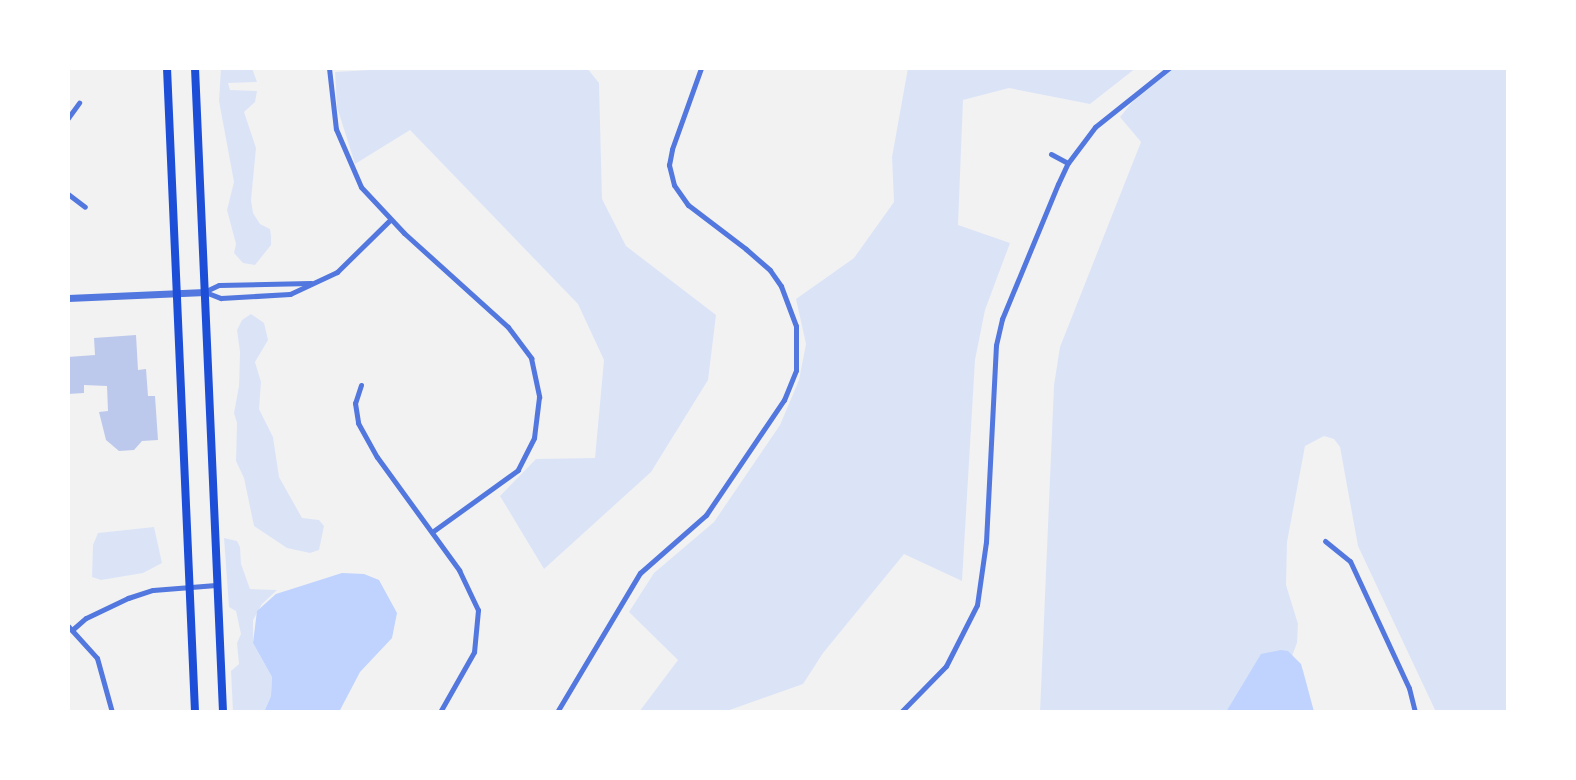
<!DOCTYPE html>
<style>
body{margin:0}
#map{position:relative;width:1576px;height:780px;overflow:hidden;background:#f2f2f2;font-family:"Titillium Web",sans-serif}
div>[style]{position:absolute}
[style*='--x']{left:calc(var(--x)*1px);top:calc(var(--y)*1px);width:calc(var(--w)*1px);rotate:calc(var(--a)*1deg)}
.green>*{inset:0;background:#dbe4f7}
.water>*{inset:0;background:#bfd3fe}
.building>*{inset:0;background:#bdc9ec}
.minor>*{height:5px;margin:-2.5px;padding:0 2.5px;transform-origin:2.5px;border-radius:2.5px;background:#5277de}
.tertiary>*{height:7px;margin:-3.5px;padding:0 3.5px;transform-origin:3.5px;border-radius:3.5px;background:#5277de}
.secondary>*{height:8px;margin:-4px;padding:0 4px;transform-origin:4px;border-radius:4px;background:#1d4ed8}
span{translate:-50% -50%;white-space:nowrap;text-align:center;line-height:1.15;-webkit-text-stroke:6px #fff;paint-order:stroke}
.frame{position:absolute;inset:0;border:70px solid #fff;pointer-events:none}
</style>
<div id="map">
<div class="green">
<div style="clip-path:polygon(221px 68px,252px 68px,257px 82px,228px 83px,230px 90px,257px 91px,255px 102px,244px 112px,256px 148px,251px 200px,253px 213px,260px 224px,270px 229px,271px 236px,271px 245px,255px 265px,243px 263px,234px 253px,236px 244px,227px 210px,234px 182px,219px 101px)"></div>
<div style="clip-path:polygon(405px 68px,587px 68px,599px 83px,602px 199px,626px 246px,716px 315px,708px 380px,651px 472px,544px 569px,500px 496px,536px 459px,595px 458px,604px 360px,578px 304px,410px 130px,355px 164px,337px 107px,335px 72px)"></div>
<div style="clip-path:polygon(908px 68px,1136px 68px,1090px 104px,1009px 88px,963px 100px,958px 225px,1010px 243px,985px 310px,975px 360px,962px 581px,904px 554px,823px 653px,803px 684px,724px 712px,639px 712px,678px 660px,629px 612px,654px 573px,714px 522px,780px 425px,799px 380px,806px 344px,796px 299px,854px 258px,894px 202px,892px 157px)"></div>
<div style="clip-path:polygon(1169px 68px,1508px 68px,1508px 712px,1436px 712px,1358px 546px,1340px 447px,1334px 439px,1324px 436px,1305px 446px,1287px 542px,1286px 585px,1298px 624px,1297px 643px,1292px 656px,1303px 670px,1314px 712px,1040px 712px,1054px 385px,1060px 347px,1141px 142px,1120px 117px,1148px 83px)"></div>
<div style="clip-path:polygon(251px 314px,264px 323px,268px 340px,255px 362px,261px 382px,259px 409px,273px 437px,279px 477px,302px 518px,319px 520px,324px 526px,319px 550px,310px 553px,287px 548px,254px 526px,244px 478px,236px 461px,237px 423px,234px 413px,239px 386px,240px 352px,237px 330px,242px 320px)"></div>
<div style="clip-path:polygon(154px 527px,162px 563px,143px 573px,101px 580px,92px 577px,93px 545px,98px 533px)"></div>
<div style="clip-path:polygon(224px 538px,237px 541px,240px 547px,241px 564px,250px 589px,277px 590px,262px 604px,253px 620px,253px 643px,272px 677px,271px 696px,264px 712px,233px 712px,231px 671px,239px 664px,237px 643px,241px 634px,236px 611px,229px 607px)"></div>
</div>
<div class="water">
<div style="clip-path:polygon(342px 573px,364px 574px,379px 580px,397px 613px,392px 638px,360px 672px,339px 712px,264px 712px,271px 696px,272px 677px,253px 643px,257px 611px,276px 594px)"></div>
<div style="clip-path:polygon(1281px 650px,1288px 651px,1301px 664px,1314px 712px,1226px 712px,1261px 654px)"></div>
</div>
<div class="building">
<div style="clip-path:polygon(136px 335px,138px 370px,146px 369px,148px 396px,155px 396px,158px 440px,142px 441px,134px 450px,119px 451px,106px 440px,99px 412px,108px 411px,107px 386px,84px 385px,84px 393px,68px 394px,68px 357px,95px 355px,94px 338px)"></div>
</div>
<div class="minor">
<div style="--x:329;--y:68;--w:61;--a:83.5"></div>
<div style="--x:336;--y:129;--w:63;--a:66.7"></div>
<div style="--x:361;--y:187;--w:63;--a:46.9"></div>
<div style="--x:404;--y:233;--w:140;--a:42.1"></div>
<div style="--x:508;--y:327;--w:39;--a:53"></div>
<div style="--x:531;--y:358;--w:40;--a:78"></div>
<div style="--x:539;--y:397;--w:41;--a:97"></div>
<div style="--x:534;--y:438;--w:36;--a:117"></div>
<div style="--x:518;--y:470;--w:106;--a:144.2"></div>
<div style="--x:68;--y:118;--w:19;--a:-54"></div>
<div style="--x:1051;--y:154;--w:19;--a:28"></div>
<div style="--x:68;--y:194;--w:21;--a:37"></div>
<div style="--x:206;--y:291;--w:14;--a:-25"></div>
<div style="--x:219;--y:285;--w:92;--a:-1.2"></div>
<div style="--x:205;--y:292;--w:17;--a:21"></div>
<div style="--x:221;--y:298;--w:69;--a:-3.3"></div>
<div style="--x:290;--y:294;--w:52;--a:-25.1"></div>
<div style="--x:337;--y:272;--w:74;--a:-44.5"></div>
<div style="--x:361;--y:385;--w:19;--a:108"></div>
<div style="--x:355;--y:403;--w:20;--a:81"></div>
<div style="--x:358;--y:423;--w:39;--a:61"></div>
<div style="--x:377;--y:457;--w:140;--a:54"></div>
<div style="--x:459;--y:570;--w:44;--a:64.6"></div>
<div style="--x:478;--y:610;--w:42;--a:95.4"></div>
<div style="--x:474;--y:652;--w:69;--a:119.5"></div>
<div style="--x:1325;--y:541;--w:32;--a:39"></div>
<div style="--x:1350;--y:561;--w:140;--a:65.1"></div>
<div style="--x:1409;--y:688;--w:25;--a:76"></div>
<div style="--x:68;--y:626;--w:43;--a:47.8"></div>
<div style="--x:97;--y:658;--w:56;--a:74.5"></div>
<div style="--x:72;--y:630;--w:18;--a:-41"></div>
<div style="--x:86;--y:618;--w:47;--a:-25.5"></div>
<div style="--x:128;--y:598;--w:26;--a:-18"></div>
<div style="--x:153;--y:590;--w:63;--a:-4.5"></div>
<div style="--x:557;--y:712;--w:162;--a:-59.2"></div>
<div style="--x:640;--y:573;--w:88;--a:-41.3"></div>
<div style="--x:706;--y:515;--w:139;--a:-55.9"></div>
<div style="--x:784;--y:400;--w:32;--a:-68"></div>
<div style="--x:796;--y:370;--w:44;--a:-90"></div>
<div style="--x:796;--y:326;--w:43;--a:-110.6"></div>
<div style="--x:781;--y:286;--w:19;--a:-125"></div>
<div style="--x:770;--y:270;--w:32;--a:-139"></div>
<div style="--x:746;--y:249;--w:73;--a:-142.8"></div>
<div style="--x:688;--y:205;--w:24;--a:-125"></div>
<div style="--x:674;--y:185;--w:21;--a:-104"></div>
<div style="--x:669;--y:165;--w:16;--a:-79"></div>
<div style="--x:672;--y:149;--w:86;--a:-70.3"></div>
<div style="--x:901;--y:712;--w:64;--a:-45.6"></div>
<div style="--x:946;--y:666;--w:68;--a:-63.1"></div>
<div style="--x:977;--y:605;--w:64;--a:-81.9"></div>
<div style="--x:986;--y:542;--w:197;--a:-87.1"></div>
<div style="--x:996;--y:345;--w:27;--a:-77"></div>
<div style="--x:1002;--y:319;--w:146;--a:-67.5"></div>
<div style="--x:1058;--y:184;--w:23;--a:-65"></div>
<div style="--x:1068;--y:163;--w:45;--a:-53.1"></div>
<div style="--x:1095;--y:127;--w:95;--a:-38.6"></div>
</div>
<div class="tertiary">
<div style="--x:68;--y:298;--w:137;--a:-2.5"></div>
</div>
<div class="secondary">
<div style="--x:167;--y:68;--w:645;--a:87.51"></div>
<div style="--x:195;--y:68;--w:645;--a:87.51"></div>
</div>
<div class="frame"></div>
</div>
